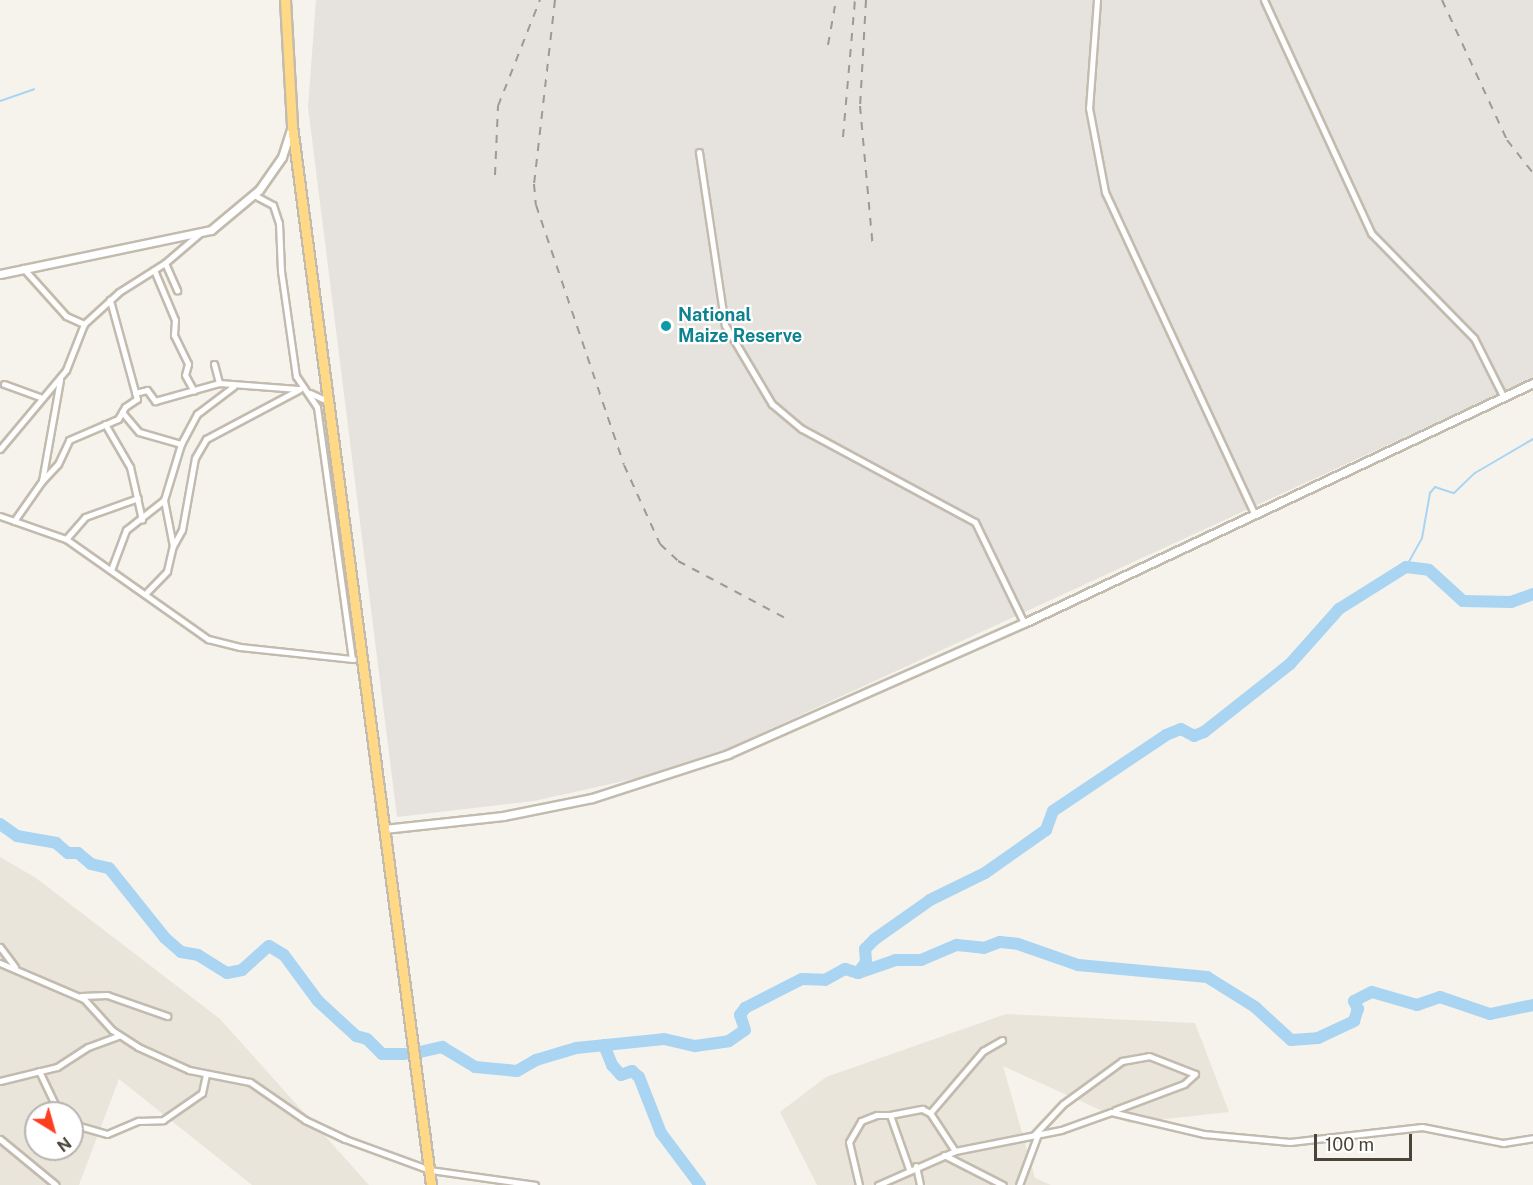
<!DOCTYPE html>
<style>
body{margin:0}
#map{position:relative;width:1533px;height:1185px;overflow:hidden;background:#f6f3ec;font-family:"Public Sans",sans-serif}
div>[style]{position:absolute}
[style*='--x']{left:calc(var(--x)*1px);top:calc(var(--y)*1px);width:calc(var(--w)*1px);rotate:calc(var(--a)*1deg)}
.residential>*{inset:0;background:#eae5da}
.industrial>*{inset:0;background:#e6e2dd}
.stream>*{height:2px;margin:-1px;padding:0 1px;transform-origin:1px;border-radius:1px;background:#a9d4f2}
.river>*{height:12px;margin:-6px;padding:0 6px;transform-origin:6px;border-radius:6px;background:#a9d4f2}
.roads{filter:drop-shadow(2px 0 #c2bbae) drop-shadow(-2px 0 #c2bbae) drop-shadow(0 2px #c2bbae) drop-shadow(0 -2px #c2bbae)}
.minor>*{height:5px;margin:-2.5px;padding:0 2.5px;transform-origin:2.5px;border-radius:2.5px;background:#fff}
.tertiary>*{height:7px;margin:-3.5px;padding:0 3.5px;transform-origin:3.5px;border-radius:3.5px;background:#fff}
.trunk>*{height:9px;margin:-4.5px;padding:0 4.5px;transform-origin:4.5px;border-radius:4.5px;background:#ffd985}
.rail>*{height:2px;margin-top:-1px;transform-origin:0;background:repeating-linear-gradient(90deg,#9a9a9a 0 8px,transparent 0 16px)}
.dots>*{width:16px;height:16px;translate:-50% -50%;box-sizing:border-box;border:3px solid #fff;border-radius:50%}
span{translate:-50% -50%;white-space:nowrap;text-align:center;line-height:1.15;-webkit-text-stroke:4.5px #fff;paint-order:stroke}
.culture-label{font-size:18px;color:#0d838f;font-weight:700}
.left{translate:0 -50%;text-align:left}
.north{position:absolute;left:24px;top:1101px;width:60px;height:60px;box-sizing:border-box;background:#fff;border:2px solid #b7b4b0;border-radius:50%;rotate:143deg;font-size:16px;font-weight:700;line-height:24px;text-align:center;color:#4b4439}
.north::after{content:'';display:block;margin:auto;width:21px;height:27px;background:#fc3f1d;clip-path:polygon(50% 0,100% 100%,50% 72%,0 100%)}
.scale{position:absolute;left:1314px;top:1134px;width:98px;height:27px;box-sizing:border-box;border:3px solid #4b4439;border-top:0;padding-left:8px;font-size:18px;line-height:21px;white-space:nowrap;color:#4b4439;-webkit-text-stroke:4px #fff;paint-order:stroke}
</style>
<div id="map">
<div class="residential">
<div style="clip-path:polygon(evenodd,0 857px,36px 878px,220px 1019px,369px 1185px,252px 1185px,119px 1079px,79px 1185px,0 1185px,0 857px,36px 1113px,72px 1113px,72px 1149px,36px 1149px,36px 1113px)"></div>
<div style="clip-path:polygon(1006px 1014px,1195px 1023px,1229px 1112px,1129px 1123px,1003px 1066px,1035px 1178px,1051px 1185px,817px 1185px,780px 1112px,826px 1077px)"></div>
</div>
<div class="industrial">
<div style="clip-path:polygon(316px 0,1533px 0,1533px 378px,729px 748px,637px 778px,534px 801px,397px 817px,308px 107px)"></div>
</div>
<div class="stream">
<div style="--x:0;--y:101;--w:36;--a:-19"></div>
<div style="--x:1406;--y:567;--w:33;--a:-61"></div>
<div style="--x:1422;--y:538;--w:46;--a:-79.9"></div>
<div style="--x:1430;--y:493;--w:8;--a:-50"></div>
<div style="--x:1435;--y:487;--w:20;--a:18"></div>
<div style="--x:1454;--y:493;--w:29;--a:-44"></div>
<div style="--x:1475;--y:473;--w:67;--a:-30.4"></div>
</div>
<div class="river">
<div style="--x:0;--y:824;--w:21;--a:35"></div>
<div style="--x:17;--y:836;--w:40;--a:10"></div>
<div style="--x:56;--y:843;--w:16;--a:40"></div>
<div style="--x:68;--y:853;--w:10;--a:0"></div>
<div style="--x:78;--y:853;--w:17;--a:40"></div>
<div style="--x:91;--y:864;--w:18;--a:13"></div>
<div style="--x:109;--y:868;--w:90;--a:51.3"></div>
<div style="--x:165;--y:938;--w:21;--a:41"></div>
<div style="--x:181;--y:952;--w:17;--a:10"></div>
<div style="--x:198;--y:955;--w:34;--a:32"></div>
<div style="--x:227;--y:973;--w:15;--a:-11"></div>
<div style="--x:242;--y:970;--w:36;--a:-42"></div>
<div style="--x:269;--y:946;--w:17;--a:31"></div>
<div style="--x:284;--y:955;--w:57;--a:53.5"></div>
<div style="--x:318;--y:1001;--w:52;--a:42.6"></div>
<div style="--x:356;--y:1036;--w:11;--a:15"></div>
<div style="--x:367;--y:1039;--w:21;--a:45"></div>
<div style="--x:382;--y:1054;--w:23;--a:0"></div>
<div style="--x:858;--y:973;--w:14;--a:-54"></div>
<div style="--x:866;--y:962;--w:13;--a:-94"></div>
<div style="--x:865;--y:949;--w:14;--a:-45"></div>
<div style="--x:875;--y:939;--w:67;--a:-35.3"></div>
<div style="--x:930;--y:900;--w:61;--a:-26.1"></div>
<div style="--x:985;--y:873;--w:75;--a:-35.2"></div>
<div style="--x:1046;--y:830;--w:20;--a:-70"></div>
<div style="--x:1053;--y:811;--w:136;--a:-33.9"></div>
<div style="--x:1166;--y:735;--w:16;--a:-22"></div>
<div style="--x:1181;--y:729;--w:15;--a:28"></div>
<div style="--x:1194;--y:736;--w:11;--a:-22"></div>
<div style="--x:1204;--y:732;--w:110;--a:-38.3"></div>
<div style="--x:1290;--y:664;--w:74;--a:-48.3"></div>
<div style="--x:1339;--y:609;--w:79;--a:-32.1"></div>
<div style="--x:1406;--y:567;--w:23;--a:7"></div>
<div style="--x:1429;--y:570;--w:46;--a:42.4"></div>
<div style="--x:1463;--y:601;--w:48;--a:1.2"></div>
<div style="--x:1511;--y:602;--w:23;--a:-20"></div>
<div style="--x:604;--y:1045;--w:22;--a:68"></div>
<div style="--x:612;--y:1065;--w:13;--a:48"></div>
<div style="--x:621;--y:1075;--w:12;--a:-20"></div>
<div style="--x:632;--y:1071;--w:9;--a:41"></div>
<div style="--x:639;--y:1077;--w:60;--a:68.6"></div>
<div style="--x:661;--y:1133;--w:65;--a:53.1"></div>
<div style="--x:420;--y:1052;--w:23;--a:-13"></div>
<div style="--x:442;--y:1047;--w:39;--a:31"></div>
<div style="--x:475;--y:1067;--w:42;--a:5.4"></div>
<div style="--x:517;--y:1071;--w:22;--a:-30"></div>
<div style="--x:536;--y:1060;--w:42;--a:-16.7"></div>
<div style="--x:576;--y:1048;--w:88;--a:-5.8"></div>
<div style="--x:664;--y:1039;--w:32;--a:13"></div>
<div style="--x:695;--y:1046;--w:34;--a:-8"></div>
<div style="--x:729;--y:1041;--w:19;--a:-35"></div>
<div style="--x:745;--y:1030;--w:16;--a:-108"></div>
<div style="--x:740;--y:1015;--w:9;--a:-54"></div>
<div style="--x:745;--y:1008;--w:64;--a:-27"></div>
<div style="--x:802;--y:979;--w:23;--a:2"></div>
<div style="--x:825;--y:980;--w:23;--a:-29"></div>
<div style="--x:845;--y:969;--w:14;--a:17"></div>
<div style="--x:858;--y:973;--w:39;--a:-19"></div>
<div style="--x:895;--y:960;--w:26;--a:0"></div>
<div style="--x:921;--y:960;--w:39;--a:-23"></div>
<div style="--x:957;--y:945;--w:27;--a:6"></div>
<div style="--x:984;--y:948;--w:17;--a:-21"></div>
<div style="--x:1000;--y:942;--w:18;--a:6"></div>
<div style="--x:1018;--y:944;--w:64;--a:19.3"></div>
<div style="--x:1078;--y:965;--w:130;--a:5.3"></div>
<div style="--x:1207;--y:977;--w:57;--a:32"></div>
<div style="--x:1255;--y:1007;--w:49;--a:42.5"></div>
<div style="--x:1291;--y:1040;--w:27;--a:-4"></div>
<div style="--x:1318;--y:1038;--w:40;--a:-25"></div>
<div style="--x:1354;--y:1021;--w:13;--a:-72"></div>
<div style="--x:1358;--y:1009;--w:9;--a:-117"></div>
<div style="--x:1354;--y:1001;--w:20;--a:-27"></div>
<div style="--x:1372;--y:992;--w:47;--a:16.1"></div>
<div style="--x:1417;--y:1005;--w:24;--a:-19"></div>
<div style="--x:1440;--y:997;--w:53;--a:18.8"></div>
<div style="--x:1490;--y:1014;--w:44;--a:-11.8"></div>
</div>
<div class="roads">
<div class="minor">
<div style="--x:1097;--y:0;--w:108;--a:94.2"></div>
<div style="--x:1089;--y:108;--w:86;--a:79.2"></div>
<div style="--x:1105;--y:192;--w:354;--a:65.1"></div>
<div style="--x:1264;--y:0;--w:256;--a:65.3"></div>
<div style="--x:1371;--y:233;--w:147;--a:45.6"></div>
<div style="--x:1474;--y:338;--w:65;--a:63.4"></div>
<div style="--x:699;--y:152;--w:175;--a:81.5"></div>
<div style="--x:725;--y:325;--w:92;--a:59.3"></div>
<div style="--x:772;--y:404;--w:39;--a:40"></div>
<div style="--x:802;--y:429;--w:196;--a:28.3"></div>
<div style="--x:975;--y:522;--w:112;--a:64.1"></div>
<div style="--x:254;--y:195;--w:21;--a:28"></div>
<div style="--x:273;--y:205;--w:19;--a:72"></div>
<div style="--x:279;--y:223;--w:48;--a:87.6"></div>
<div style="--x:281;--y:271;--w:106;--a:81.9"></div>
<div style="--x:296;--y:376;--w:37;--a:56"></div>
<div style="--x:317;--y:407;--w:254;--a:82.1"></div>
<div style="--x:165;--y:263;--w:30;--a:66"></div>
<div style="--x:23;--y:268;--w:64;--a:48.1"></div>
<div style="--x:66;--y:316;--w:20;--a:24"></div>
<div style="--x:154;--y:270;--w:54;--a:67.2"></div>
<div style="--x:175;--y:320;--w:15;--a:94"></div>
<div style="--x:174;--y:335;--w:32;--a:64"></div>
<div style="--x:188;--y:364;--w:11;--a:105"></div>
<div style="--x:185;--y:375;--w:18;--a:61"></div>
<div style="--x:214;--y:364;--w:20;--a:75"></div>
<div style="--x:4;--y:384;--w:38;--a:20"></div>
<div style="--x:135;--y:393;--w:12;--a:-14"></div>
<div style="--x:147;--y:390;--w:14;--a:54"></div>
<div style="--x:155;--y:401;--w:66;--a:-15.7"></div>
<div style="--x:219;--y:383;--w:79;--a:4.3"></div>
<div style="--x:310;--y:393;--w:19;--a:25"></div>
<div style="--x:122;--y:412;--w:26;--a:50"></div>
<div style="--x:139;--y:432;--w:44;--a:15.9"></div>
<div style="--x:105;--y:424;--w:50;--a:59.8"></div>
<div style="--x:130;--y:467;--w:54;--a:77.2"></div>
<div style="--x:0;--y:449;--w:103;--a:-50.1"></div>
<div style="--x:66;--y:370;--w:49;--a:-68.6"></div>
<div style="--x:84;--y:324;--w:47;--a:-42.4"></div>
<div style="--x:119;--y:292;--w:54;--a:-32.2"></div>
<div style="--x:165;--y:263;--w:45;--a:-40.5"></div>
<div style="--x:42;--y:481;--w:23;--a:-47"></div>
<div style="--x:58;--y:464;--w:26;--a:-65"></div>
<div style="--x:69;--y:440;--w:53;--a:-23.2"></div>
<div style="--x:118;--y:419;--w:14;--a:-60"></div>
<div style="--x:125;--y:407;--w:14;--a:-34"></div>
<div style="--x:137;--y:399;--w:103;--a:-105.3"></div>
<div style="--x:0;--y:516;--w:70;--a:19.2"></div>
<div style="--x:66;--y:539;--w:174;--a:35.2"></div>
<div style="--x:208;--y:639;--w:33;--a:14"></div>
<div style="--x:240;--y:647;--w:114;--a:6.1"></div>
<div style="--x:14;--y:521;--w:49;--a:-55"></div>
<div style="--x:42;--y:481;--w:103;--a:-79.9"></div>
<div style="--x:66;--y:539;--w:29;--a:-49"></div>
<div style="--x:85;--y:517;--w:56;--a:-19.7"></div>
<div style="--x:173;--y:546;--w:18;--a:-61"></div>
<div style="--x:182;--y:530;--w:73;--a:-79.8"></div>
<div style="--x:195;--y:458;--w:22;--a:-60"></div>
<div style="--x:206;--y:439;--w:106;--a:-28"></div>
<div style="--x:111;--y:570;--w:43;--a:-69.4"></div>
<div style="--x:126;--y:530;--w:48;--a:-38.3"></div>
<div style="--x:147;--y:592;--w:29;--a:-46"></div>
<div style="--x:167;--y:571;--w:26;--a:-77"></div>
<div style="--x:173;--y:546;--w:47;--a:-101.1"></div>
<div style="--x:164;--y:500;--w:59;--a:-73.1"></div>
<div style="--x:181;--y:444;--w:34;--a:-62"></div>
<div style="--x:197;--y:414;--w:46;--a:-37.1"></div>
<div style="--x:0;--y:947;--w:25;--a:53"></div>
<div style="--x:0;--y:963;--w:91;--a:23.2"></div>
<div style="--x:84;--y:999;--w:42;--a:47.9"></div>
<div style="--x:112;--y:1030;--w:31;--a:33"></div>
<div style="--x:138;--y:1047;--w:56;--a:24.3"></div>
<div style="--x:189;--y:1070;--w:62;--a:11.1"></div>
<div style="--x:250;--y:1082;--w:67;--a:34.6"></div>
<div style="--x:305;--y:1120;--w:44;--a:25.4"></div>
<div style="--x:345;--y:1139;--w:90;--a:20"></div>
<div style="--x:430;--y:1170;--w:106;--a:8.1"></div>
<div style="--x:81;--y:996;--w:26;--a:-2"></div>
<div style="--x:107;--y:995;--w:64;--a:19.3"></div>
<div style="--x:39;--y:1071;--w:47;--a:64.5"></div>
<div style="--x:0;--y:1081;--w:59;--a:-13.8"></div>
<div style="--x:57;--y:1067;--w:37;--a:-33"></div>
<div style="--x:88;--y:1047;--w:33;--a:-20"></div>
<div style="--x:1115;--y:1110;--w:74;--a:-20.6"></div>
<div style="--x:1184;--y:1084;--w:15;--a:-42"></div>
<div style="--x:890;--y:1115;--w:33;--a:-11"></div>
<div style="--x:922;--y:1109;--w:9;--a:27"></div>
<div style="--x:72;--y:1124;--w:36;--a:16"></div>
<div style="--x:107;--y:1134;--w:34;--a:-23"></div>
<div style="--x:138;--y:1121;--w:25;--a:-2"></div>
<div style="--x:163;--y:1120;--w:47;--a:-34.7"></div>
<div style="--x:202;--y:1093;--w:19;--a:-78"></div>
<div style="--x:1034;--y:1135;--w:42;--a:-46.9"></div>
<div style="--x:1063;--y:1104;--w:73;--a:-36.1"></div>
<div style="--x:1122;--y:1061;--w:27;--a:-10"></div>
<div style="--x:1149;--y:1056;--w:49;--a:21.4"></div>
<div style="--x:0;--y:1139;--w:72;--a:39.4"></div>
<div style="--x:955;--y:1151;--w:45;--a:-123.3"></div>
<div style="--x:930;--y:1113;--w:82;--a:-49.5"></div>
<div style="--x:983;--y:1051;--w:22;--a:-30"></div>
<div style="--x:944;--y:1155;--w:66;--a:27"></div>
<div style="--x:916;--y:1166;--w:19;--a:78"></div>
<div style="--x:859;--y:1185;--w:44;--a:-103.1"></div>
<div style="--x:849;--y:1142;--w:24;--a:-60"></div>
<div style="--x:861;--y:1121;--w:17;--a:-21"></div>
<div style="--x:877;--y:1115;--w:13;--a:0"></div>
<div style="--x:890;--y:1115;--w:57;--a:70.6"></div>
<div style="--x:878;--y:1185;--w:84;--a:-23.8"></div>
<div style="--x:955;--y:1151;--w:108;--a:-11.2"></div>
<div style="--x:1061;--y:1130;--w:53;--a:-19.8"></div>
<div style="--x:1111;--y:1112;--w:96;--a:13.3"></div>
<div style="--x:1204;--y:1134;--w:86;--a:5.3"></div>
<div style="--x:1290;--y:1142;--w:133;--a:-6.5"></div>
<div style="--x:1422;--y:1127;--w:83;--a:11.2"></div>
<div style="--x:1503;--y:1143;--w:30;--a:-9"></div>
<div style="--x:1019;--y:1185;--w:54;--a:-69.6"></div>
</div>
<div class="tertiary">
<div style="--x:0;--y:274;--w:216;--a:-11.8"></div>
<div style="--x:211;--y:230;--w:62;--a:-39.8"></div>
<div style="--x:259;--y:190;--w:40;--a:-55.1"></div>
<div style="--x:282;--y:157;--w:29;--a:-72"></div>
<div style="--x:384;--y:829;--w:120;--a:-6.2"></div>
<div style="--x:503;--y:816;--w:91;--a:-11.4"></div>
<div style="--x:592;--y:798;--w:143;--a:-17.9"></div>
<div style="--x:728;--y:754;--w:324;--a:-23.9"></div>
<div style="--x:1024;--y:623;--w:563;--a:-25.24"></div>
</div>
<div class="trunk">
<div style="--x:285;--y:0;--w:126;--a:86.8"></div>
<div style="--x:292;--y:126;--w:1068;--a:82.52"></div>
</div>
</div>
<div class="rail">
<div style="--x:555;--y:0;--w:185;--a:96.5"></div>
<div style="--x:534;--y:184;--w:21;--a:85"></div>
<div style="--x:536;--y:205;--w:274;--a:71.3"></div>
<div style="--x:624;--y:465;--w:87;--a:65.5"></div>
<div style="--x:660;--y:544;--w:25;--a:43"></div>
<div style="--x:678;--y:561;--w:128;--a:28"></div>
<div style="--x:866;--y:0;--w:106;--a:93.2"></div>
<div style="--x:860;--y:106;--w:143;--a:84.8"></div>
<div style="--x:1442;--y:0;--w:154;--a:65.1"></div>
<div style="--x:1507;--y:140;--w:42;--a:51.8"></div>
<div style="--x:828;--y:45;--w:46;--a:-79.9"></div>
<div style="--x:843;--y:137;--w:138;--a:-85"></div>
<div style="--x:495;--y:175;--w:69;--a:-87.5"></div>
<div style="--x:498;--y:106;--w:114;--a:-68.4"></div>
</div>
<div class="dots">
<div style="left:666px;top:326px;background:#0f9aa8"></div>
</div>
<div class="culture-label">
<span class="left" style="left:678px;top:326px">National<br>Maize Reserve</span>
</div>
<div class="north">N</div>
<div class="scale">100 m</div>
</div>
